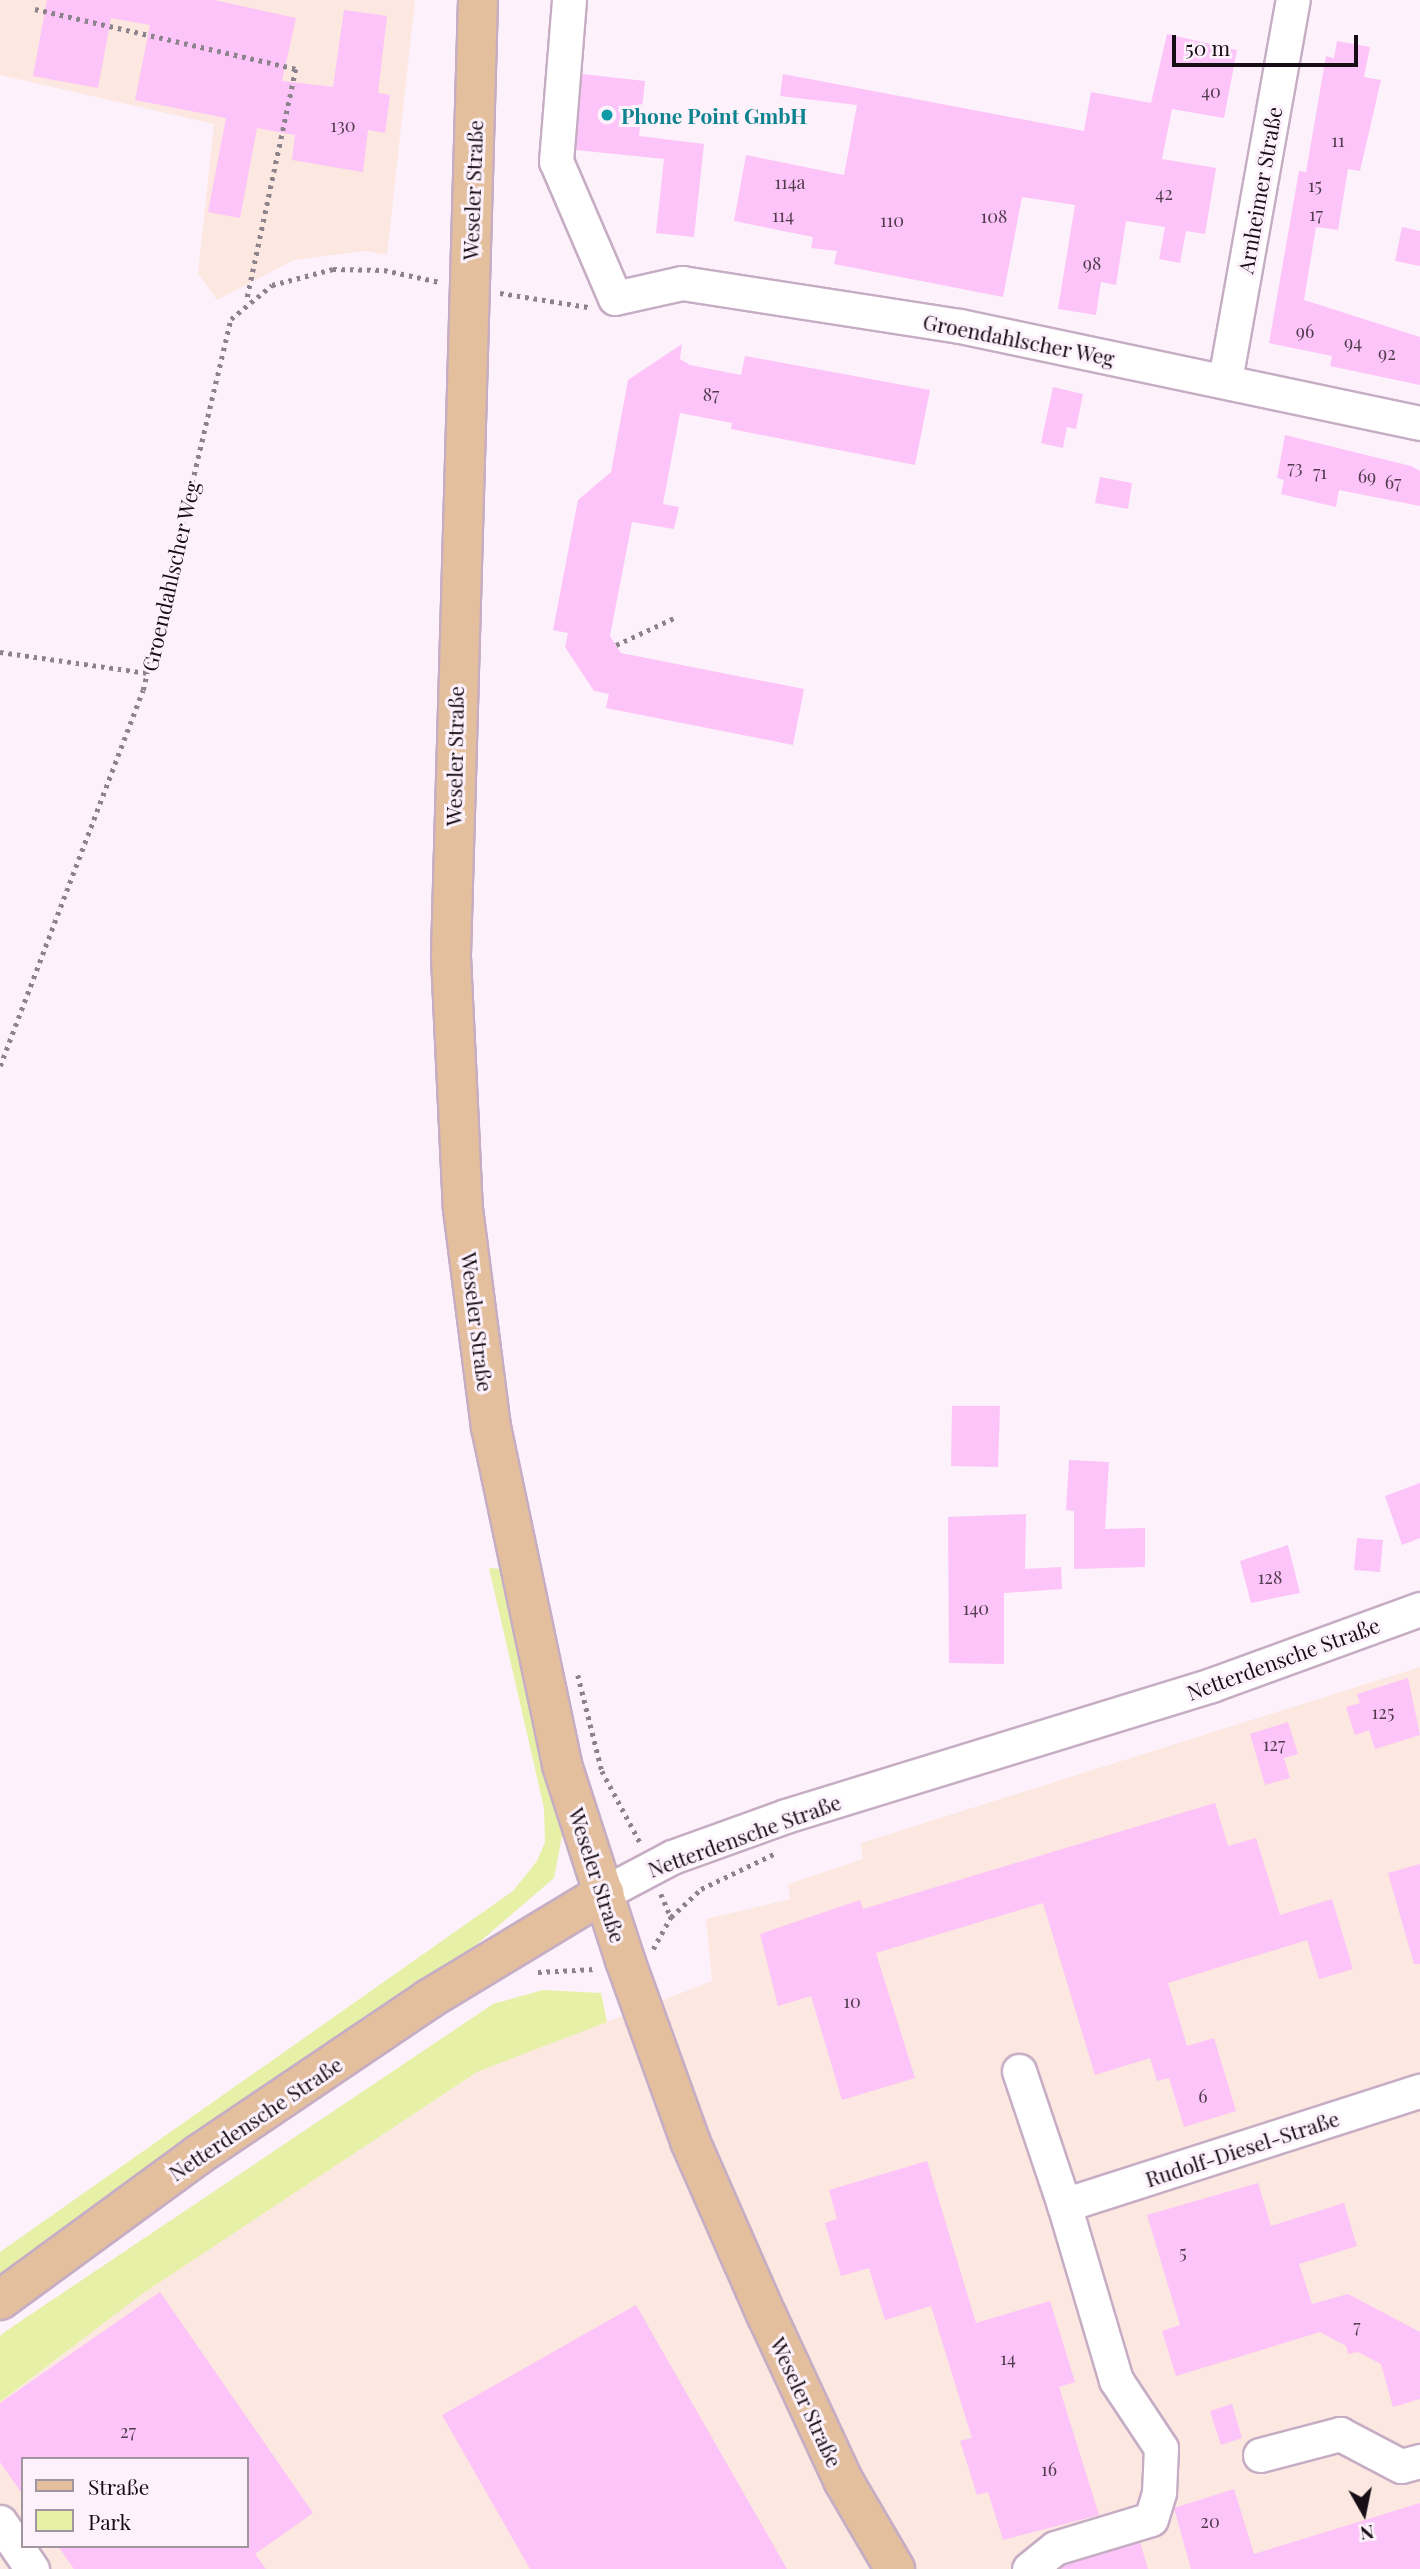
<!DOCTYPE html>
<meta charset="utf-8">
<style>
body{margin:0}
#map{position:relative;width:1420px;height:2569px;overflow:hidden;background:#fdf2fc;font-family:"Playfair Display",serif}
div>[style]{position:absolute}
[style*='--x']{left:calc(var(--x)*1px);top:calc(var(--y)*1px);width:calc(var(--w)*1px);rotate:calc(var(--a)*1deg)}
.industrial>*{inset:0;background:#fce7e1}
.green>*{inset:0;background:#e6f0a6}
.building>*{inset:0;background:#fcc4f8}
.path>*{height:4.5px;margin-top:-2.25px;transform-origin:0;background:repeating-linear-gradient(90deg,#8d838c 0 3.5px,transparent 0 8.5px)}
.roads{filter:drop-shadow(2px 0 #c6adc4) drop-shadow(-2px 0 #c6adc4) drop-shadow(0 2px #c6adc4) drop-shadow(0 -2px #c6adc4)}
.minor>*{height:33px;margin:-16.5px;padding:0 16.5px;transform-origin:16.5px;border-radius:16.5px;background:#fff}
.major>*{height:38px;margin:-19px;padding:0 19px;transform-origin:19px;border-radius:19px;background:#e3bf9d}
.dots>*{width:19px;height:19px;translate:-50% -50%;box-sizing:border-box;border:4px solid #fdf2fc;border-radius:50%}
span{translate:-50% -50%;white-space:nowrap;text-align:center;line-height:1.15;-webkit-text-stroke:6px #fdf2fc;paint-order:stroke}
.number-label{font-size:18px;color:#503b4e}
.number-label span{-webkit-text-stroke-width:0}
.culture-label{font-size:21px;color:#0d838f;font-weight:700}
.left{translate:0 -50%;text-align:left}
.street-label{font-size:21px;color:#160d15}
.legend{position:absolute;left:21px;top:2457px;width:228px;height:91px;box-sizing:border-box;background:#fdf2fc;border:2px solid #a196a0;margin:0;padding:9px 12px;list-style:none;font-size:21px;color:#160d15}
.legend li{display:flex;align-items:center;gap:14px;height:35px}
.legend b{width:35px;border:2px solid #a196a0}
.north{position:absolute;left:1329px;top:2478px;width:70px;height:70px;-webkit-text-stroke:5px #fdf2fc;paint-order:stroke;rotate:171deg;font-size:19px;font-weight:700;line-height:28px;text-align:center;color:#160d15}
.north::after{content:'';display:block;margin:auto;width:24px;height:32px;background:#160d15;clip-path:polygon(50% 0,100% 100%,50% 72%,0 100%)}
.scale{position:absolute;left:1172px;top:35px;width:186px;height:32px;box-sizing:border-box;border:4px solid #160d15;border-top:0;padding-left:9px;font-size:21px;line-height:24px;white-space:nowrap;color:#160d15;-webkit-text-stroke:5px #fdf2fc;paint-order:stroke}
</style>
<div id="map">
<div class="industrial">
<div style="clip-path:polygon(0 0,415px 0,387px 255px,365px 251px,294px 260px,217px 300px,198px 273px,214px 124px,0 75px)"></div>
<div style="clip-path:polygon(evenodd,1420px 1667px,1420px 2569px,0 2569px,0 2402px,142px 2294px,477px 2072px,712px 1981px,706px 1919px,790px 1899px,788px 1884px,863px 1859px,861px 1843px,1420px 1667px,23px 2459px,247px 2459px,247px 2546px,23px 2546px,23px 2459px)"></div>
</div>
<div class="green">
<div style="clip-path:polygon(489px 1568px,501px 1569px,563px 1831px,554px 1878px,461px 1958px,0 2279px,0 2252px,513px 1891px,537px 1861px,545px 1842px,544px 1808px)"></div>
<div style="clip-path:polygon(543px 1990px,601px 1993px,607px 2022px,477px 2072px,142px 2294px,0 2402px,0 2336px,6px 2331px,493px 2004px)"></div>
</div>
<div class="building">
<div style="clip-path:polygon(47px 0,214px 0,296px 18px,282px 81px,333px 87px,344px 10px,387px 16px,378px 93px,390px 95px,385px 133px,368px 130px,363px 172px,292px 160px,295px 135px,257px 128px,240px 218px,208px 212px,226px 118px,135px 100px,150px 25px,111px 18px,98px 88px,33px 76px)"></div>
<div style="clip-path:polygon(1167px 34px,1237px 50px,1224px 118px,1172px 109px,1162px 159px,1216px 168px,1205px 234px,1186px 231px,1180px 263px,1159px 259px,1165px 227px,1126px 221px,1116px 285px,1101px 282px,1096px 315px,1058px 309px,1075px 205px,1022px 197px,1003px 297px,834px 264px,837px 251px,811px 248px,813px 237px,734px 221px,746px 155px,844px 175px,857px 105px,780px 96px,783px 74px,1084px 131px,1091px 92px,1151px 103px)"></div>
<div style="clip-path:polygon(1337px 41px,1370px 47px,1364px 77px,1381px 80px,1360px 171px,1348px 169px,1338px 230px,1316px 227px,1304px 300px,1420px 337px,1420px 385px,1330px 366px,1332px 356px,1269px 343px,1299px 171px,1306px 172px,1326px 56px,1334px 58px)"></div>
<div style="clip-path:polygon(582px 74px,645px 81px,639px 136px,704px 144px,694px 237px,656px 233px,664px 159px,576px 150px)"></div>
<div style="clip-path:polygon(1402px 227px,1420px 231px,1420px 266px,1395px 261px)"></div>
<div style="clip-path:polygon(682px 344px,680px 359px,690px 365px,741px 375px,745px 356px,930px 390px,915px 465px,731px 429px,732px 423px,680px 413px,663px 504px,679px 507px,674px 529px,632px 522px,610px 636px,621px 653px,804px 689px,793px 745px,606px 708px,609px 694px,594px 691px,565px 647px,568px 633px,553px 630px,578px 500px,611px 472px,628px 380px)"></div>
<div style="clip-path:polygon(1053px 387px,1083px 394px,1076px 429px,1067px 427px,1063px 448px,1041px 443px)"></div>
<div style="clip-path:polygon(1285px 435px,1411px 466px,1420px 471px,1420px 506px,1339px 490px,1336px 507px,1281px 494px,1284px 480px,1277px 478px)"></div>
<div style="clip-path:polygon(1100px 477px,1132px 483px,1128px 509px,1095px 503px)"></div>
<div style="clip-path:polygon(952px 1406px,1000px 1406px,998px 1467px,951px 1466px)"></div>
<div style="clip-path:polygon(1069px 1460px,1109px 1462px,1105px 1529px,1145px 1528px,1145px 1567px,1074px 1569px,1074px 1511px,1066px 1510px)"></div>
<div style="clip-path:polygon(1420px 1483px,1420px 1538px,1402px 1545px,1385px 1496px)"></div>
<div style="clip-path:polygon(1026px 1514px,1025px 1569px,1061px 1567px,1062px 1589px,1004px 1593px,1004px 1664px,949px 1663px,948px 1517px)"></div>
<div style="clip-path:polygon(1357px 1538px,1383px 1540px,1380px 1572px,1354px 1570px)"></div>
<div style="clip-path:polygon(1288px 1545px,1300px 1593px,1251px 1603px,1240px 1561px)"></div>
<div style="clip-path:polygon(1408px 1678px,1420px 1735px,1375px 1749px,1369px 1730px,1355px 1735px,1346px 1707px,1360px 1703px,1357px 1694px)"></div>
<div style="clip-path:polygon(1288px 1722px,1298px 1754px,1284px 1758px,1290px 1778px,1265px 1785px,1250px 1734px)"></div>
<div style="clip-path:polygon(1215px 1803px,1228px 1846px,1256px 1838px,1280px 1915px,1332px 1899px,1353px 1969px,1319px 1979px,1307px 1940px,1168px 1983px,1187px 2046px,1214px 2038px,1236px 2111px,1184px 2127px,1169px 2078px,1157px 2081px,1150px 2058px,1095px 2075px,1043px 1903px,876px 1953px,915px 2078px,842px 2100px,811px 1996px,778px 2006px,760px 1934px,860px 1900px,863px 1909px)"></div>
<div style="clip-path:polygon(1420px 1864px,1420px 1964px,1414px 1964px,1388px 1873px)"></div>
<div style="clip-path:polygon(927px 2161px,976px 2323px,1050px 2301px,1075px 2382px,1059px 2387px,1099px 2515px,1003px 2540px,988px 2492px,977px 2495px,960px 2441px,972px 2438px,931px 2306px,885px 2320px,869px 2268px,841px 2276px,825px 2223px,837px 2219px,829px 2190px)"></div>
<div style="clip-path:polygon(1258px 2183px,1271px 2226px,1344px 2203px,1357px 2246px,1299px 2264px,1312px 2304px,1348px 2294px,1420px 2332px,1420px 2399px,1393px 2407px,1381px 2364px,1358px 2352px,1348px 2354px,1346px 2346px,1320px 2332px,1176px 2376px,1162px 2331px,1180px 2325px,1147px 2215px)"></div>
<div style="clip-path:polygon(160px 2292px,313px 2513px,255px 2554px,266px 2569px,74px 2569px,58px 2546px,247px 2546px,247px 2459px,23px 2459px,23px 2495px,0 2462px,0 2403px)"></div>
<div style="clip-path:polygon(636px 2305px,787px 2569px,530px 2569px,442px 2415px)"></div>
<div style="clip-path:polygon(1232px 2404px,1242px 2438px,1221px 2445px,1210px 2411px)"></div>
<div style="clip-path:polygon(1234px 2489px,1254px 2554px,1420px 2503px,1420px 2569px,1191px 2569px,1174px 2508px)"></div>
<div style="clip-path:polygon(1140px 2542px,1148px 2569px,1061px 2569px,1064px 2565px)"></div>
</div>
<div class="path">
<div style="--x:35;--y:9;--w:268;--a:12.9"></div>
<div style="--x:296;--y:69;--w:235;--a:102"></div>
<div style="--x:500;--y:293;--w:89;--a:9"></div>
<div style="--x:616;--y:645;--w:64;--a:-25"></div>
<div style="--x:0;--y:652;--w:148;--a:8.1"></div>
<div style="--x:0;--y:1066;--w:402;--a:-69.2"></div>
<div style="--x:143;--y:690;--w:381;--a:-76.7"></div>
<div style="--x:231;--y:319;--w:53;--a:-39.7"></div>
<div style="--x:272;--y:285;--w:63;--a:-14.7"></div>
<div style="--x:333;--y:269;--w:51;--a:1.1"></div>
<div style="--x:384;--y:270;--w:57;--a:12.1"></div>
<div style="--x:578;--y:1675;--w:99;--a:76"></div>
<div style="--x:602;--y:1771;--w:83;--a:61.9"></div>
<div style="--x:661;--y:1894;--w:25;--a:67"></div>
<div style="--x:653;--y:1949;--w:37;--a:-61"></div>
<div style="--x:671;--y:1917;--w:41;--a:-43"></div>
<div style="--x:701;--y:1889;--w:83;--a:-25.6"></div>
<div style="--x:538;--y:1972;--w:57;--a:-3"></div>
</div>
<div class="roads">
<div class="minor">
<div style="--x:569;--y:0;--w:162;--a:94.6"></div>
<div style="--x:556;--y:161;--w:149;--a:66.7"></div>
<div style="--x:615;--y:298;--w:69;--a:-12.6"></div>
<div style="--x:682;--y:283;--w:281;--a:8.8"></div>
<div style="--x:960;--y:326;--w:470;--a:11.9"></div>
<div style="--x:1225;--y:380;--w:386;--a:-79.9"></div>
<div style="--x:604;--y:1893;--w:77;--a:-27.9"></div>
<div style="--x:672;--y:1857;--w:121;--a:-19.8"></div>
<div style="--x:786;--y:1816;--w:445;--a:-17.1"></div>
<div style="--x:1211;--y:1685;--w:222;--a:-20"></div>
<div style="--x:1019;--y:2071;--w:141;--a:71.4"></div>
<div style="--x:1260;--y:2455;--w:83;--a:-14.7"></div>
<div style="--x:1340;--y:2434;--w:69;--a:27.7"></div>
<div style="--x:1401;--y:2466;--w:20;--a:-15"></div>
<div style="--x:0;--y:2522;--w:57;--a:55.8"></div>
<div style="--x:1029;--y:2569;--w:33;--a:-39"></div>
<div style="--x:1055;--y:2548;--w:100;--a:-16.8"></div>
<div style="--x:1151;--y:2519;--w:28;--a:-73"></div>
<div style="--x:1159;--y:2492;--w:44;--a:-87.4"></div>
<div style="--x:1161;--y:2448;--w:82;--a:-123.5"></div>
<div style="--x:1116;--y:2380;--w:183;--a:-106.5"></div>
<div style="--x:1064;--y:2205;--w:374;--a:-17.8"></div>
</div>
<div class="major">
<div style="--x:478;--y:0;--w:957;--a:91.62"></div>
<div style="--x:451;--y:957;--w:252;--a:87.3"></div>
<div style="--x:463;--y:1209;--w:220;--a:82.7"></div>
<div style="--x:491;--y:1427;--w:345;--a:78.1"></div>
<div style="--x:562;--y:1765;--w:205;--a:72.1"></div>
<div style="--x:625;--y:1960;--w:192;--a:70.2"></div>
<div style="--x:690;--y:2141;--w:191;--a:66.3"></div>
<div style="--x:767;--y:2316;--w:181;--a:65.1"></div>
<div style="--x:843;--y:2480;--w:103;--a:59.7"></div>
<div style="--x:0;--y:2300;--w:245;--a:-36.2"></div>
<div style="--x:198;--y:2155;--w:279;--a:-34"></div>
<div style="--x:429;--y:1999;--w:205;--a:-31.2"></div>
</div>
</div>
<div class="dots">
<div style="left:607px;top:115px;background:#0f9aa8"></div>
</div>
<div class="number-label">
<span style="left:1211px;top:91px">40</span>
<span style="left:343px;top:125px">130</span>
<span style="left:1338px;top:140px">11</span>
<span style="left:790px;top:182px">114a</span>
<span style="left:1315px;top:185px">15</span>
<span style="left:1164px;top:193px">42</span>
<span style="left:1316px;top:214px">17</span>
<span style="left:783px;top:215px">114</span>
<span style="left:994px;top:216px">108</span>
<span style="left:892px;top:220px">110</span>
<span style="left:1092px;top:263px">98</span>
<span style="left:1305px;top:331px">96</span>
<span style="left:1353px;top:342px">94</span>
<span style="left:1387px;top:353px">92</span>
<span style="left:711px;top:394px">87</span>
<span style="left:1295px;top:467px">73</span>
<span style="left:1320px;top:472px">71</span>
<span style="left:1367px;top:476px">69</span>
<span style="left:1393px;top:482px">67</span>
<span style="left:1270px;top:1577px">128</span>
<span style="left:976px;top:1608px">140</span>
<span style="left:1383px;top:1712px">125</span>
<span style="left:1274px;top:1744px">127</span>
<span style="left:852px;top:2001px">10</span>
<span style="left:1203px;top:2096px">6</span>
<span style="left:1183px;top:2252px">5</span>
<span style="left:1357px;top:2326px">7</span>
<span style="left:1008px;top:2358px">14</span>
<span style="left:128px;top:2431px">27</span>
<span style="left:1049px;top:2469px">16</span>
<span style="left:1210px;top:2521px">20</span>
</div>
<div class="culture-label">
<span class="left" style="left:621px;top:115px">Phone Point GmbH</span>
</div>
<div class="street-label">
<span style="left:472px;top:190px;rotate:-88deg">Weseler Straße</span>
<span style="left:1259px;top:190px;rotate:-80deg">Arnheimer Straße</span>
<span style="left:1019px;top:339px;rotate:11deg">Groendahlscher Weg</span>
<span style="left:170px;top:576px;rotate:-77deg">Groendahlscher Weg</span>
<span style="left:454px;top:756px;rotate:-89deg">Weseler Straße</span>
<span style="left:478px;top:1322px;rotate:83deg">Weseler Straße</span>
<span style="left:1283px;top:1658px;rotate:-20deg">Netterdensche Straße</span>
<span style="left:744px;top:1835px;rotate:-20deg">Netterdensche Straße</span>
<span style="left:598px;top:1875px;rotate:72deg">Weseler Straße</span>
<span style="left:255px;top:2118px;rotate:-34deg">Netterdensche Straße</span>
<span style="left:1242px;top:2148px;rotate:-18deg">Rudolf-Diesel-Straße</span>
<span style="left:807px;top:2402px;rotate:65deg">Weseler Straße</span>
</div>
<ul class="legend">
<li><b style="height:9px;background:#e3bf9d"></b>Straße</li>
<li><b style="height:19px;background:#e6f0a6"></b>Park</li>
</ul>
<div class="north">N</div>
<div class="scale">50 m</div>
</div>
